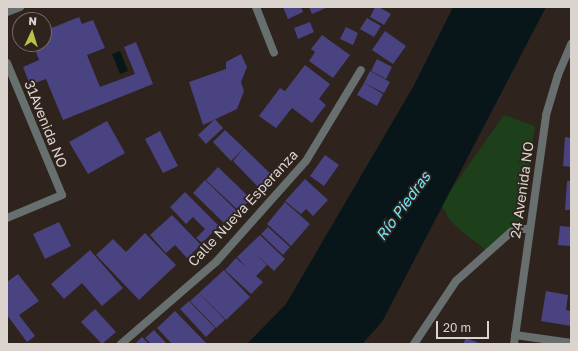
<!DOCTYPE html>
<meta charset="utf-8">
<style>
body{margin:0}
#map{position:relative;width:578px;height:351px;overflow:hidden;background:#2e231d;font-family:"Golos Text",sans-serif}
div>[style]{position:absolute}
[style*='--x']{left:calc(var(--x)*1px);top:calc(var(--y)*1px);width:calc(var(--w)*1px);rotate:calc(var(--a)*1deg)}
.green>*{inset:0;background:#1d401a}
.water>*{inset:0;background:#081619}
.building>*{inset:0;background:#4a4382}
.minor>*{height:8px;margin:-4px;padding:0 4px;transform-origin:4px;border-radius:4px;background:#68706f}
.tertiary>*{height:8px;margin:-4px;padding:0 4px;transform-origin:4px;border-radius:4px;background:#68706f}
span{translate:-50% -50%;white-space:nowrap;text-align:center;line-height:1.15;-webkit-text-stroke:3.5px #2e231d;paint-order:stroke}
.street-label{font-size:14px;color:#dad3ce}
.water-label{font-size:15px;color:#73e2f7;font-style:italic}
.frame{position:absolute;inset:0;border:8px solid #dad3ce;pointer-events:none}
.north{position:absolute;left:12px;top:12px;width:40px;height:40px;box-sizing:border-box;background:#2e231d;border:1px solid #736964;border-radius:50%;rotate:4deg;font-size:11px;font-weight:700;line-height:16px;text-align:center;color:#dad3ce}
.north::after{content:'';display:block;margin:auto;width:14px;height:18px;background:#b6c249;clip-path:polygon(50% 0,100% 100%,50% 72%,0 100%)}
.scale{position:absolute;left:436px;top:321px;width:53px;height:18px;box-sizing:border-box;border:2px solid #dad3ce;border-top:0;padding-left:5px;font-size:12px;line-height:14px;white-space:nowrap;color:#dad3ce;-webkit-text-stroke:3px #2e231d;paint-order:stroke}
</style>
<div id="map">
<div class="green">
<div style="clip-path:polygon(504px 115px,535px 126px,520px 224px,486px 250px,461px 231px,449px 219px,441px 204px)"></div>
</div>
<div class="water">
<div style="clip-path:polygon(453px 7px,546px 7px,382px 322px,362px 344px,247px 344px,286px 304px,413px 87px)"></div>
<div style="clip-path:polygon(120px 51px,128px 71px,120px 74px,112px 54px)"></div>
</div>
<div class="building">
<div style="clip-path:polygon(283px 7px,301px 7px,303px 12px,288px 19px)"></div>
<div style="clip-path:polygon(309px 7px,328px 7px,312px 14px)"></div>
<div style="clip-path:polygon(375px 7px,379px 7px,391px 14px,384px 25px,370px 17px)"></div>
<div style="clip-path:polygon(79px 17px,82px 24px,93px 20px,105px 48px,87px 55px,100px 87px,135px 74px,124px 47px,136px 42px,153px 84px,63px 120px,46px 79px,30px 85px,23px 67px,39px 60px,33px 44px,44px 44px,44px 31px)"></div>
<div style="clip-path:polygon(367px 18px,381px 26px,374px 37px,360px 29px)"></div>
<div style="clip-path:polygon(310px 22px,314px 32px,298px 39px,294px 28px)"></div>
<div style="clip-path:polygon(346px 27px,358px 33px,353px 45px,340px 39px)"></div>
<div style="clip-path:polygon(385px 31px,406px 46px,393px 64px,372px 50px)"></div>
<div style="clip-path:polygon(322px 35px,350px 55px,333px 78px,309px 61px,315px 52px,311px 49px)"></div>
<div style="clip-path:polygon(241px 54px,247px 67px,241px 82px,244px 91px,237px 109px,203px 125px,189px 82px,226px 69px,226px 62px)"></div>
<div style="clip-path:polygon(377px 59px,392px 67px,386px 79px,371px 71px)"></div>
<div style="clip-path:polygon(305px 65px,330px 84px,319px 99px,326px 105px,312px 123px,292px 108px,276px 128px,259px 116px,280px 88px,285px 91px)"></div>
<div style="clip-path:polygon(370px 71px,390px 82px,384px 93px,364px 83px)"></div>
<div style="clip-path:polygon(364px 83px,383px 94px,377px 106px,357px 95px)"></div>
<div style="clip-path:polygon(215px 119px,223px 128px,206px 144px,198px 135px)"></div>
<div style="clip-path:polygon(107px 121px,125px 153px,88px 174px,69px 142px)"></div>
<div style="clip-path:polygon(225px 130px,244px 148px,231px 161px,213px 142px)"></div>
<div style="clip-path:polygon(160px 131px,178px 166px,163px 173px,145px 139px)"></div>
<div style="clip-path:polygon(565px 137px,571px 138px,571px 167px,563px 166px)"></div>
<div style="clip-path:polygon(244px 148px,277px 180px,264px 193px,233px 161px)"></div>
<div style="clip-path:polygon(325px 155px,339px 165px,324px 186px,310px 176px)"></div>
<div style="clip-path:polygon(218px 167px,251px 199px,239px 211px,206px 180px)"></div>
<div style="clip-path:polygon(305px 179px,328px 200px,313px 216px,306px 209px,301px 214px,285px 201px)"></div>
<div style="clip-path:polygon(205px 180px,238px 212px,225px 224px,193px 193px)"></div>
<div style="clip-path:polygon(567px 181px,571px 181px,571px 210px,565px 210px)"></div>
<div style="clip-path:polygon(185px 192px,219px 226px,202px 243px,196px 238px,205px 229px,193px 217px,186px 224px,170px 207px)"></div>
<div style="clip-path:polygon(285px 202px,310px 224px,291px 246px,267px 224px)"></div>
<div style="clip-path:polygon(172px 215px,201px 245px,187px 258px,175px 245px,166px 253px,150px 235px)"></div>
<div style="clip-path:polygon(59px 222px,71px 246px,45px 259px,33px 234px)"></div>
<div style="clip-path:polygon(560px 226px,571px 227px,571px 246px,558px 245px)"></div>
<div style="clip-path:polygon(268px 227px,290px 247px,283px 255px,261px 234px)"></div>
<div style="clip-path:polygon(145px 233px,176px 265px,139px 300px,96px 255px,113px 239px,126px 252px)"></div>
<div style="clip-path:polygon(260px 235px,285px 259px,274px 271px,254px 252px,267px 265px,256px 276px,263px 282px,251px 294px,225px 270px,236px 258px,246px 267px,237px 257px)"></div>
<div style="clip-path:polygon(90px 250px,123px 288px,102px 306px,82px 283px,64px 299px,51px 284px)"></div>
<div style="clip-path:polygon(224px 270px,250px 297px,226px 320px,199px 293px)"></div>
<div style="clip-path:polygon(18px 274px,39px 301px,19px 315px,35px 336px,27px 342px,7px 315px,7px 282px)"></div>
<div style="clip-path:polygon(546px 291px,568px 295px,566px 310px,571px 311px,571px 326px,541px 321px)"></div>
<div style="clip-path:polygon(199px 293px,225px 320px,216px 328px,190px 301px)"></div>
<div style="clip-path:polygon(189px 301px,215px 328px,206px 337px,180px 309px)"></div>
<div style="clip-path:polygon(95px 309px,116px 332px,102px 344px,81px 322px)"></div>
<div style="clip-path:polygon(175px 311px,207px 344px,172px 344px,157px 328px)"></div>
<div style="clip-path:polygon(154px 330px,167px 344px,151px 344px,145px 338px)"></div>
<div style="clip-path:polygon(142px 337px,149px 344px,135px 344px)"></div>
<div style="clip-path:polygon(466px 338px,482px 344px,463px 344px)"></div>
</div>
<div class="minor">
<div style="--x:256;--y:7;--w:49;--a:68.6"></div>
<div style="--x:7;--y:12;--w:14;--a:-21"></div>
<div style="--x:7;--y:63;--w:143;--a:67.4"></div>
<div style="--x:62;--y:195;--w:60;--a:157.3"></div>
<div style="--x:515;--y:335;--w:57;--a:8.1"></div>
<div style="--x:121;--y:344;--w:125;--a:-40.8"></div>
<div style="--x:216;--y:262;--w:135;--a:-48.3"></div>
<div style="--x:306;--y:161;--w:106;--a:-58.9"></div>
<div style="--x:414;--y:344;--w:76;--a:-56.3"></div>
<div style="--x:456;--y:281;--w:74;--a:-41.7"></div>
<div style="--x:511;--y:232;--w:9;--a:-18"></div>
<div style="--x:520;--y:229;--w:9;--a:0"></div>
</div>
<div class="tertiary">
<div style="--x:514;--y:344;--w:231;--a:-82"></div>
<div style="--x:546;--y:115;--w:42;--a:-73.3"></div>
<div style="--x:558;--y:75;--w:34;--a:-67"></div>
</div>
<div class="street-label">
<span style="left:46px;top:124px;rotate:68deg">31Avenida NO</span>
<span style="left:522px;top:190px;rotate:-82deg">24 Avenida NO</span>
<span style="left:243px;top:208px;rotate:-47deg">Calle Nueva Esperanza</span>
</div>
<div class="water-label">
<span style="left:403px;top:206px;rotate:-54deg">Río Piedras</span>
</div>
<div class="frame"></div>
<div class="north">N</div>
<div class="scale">20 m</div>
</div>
